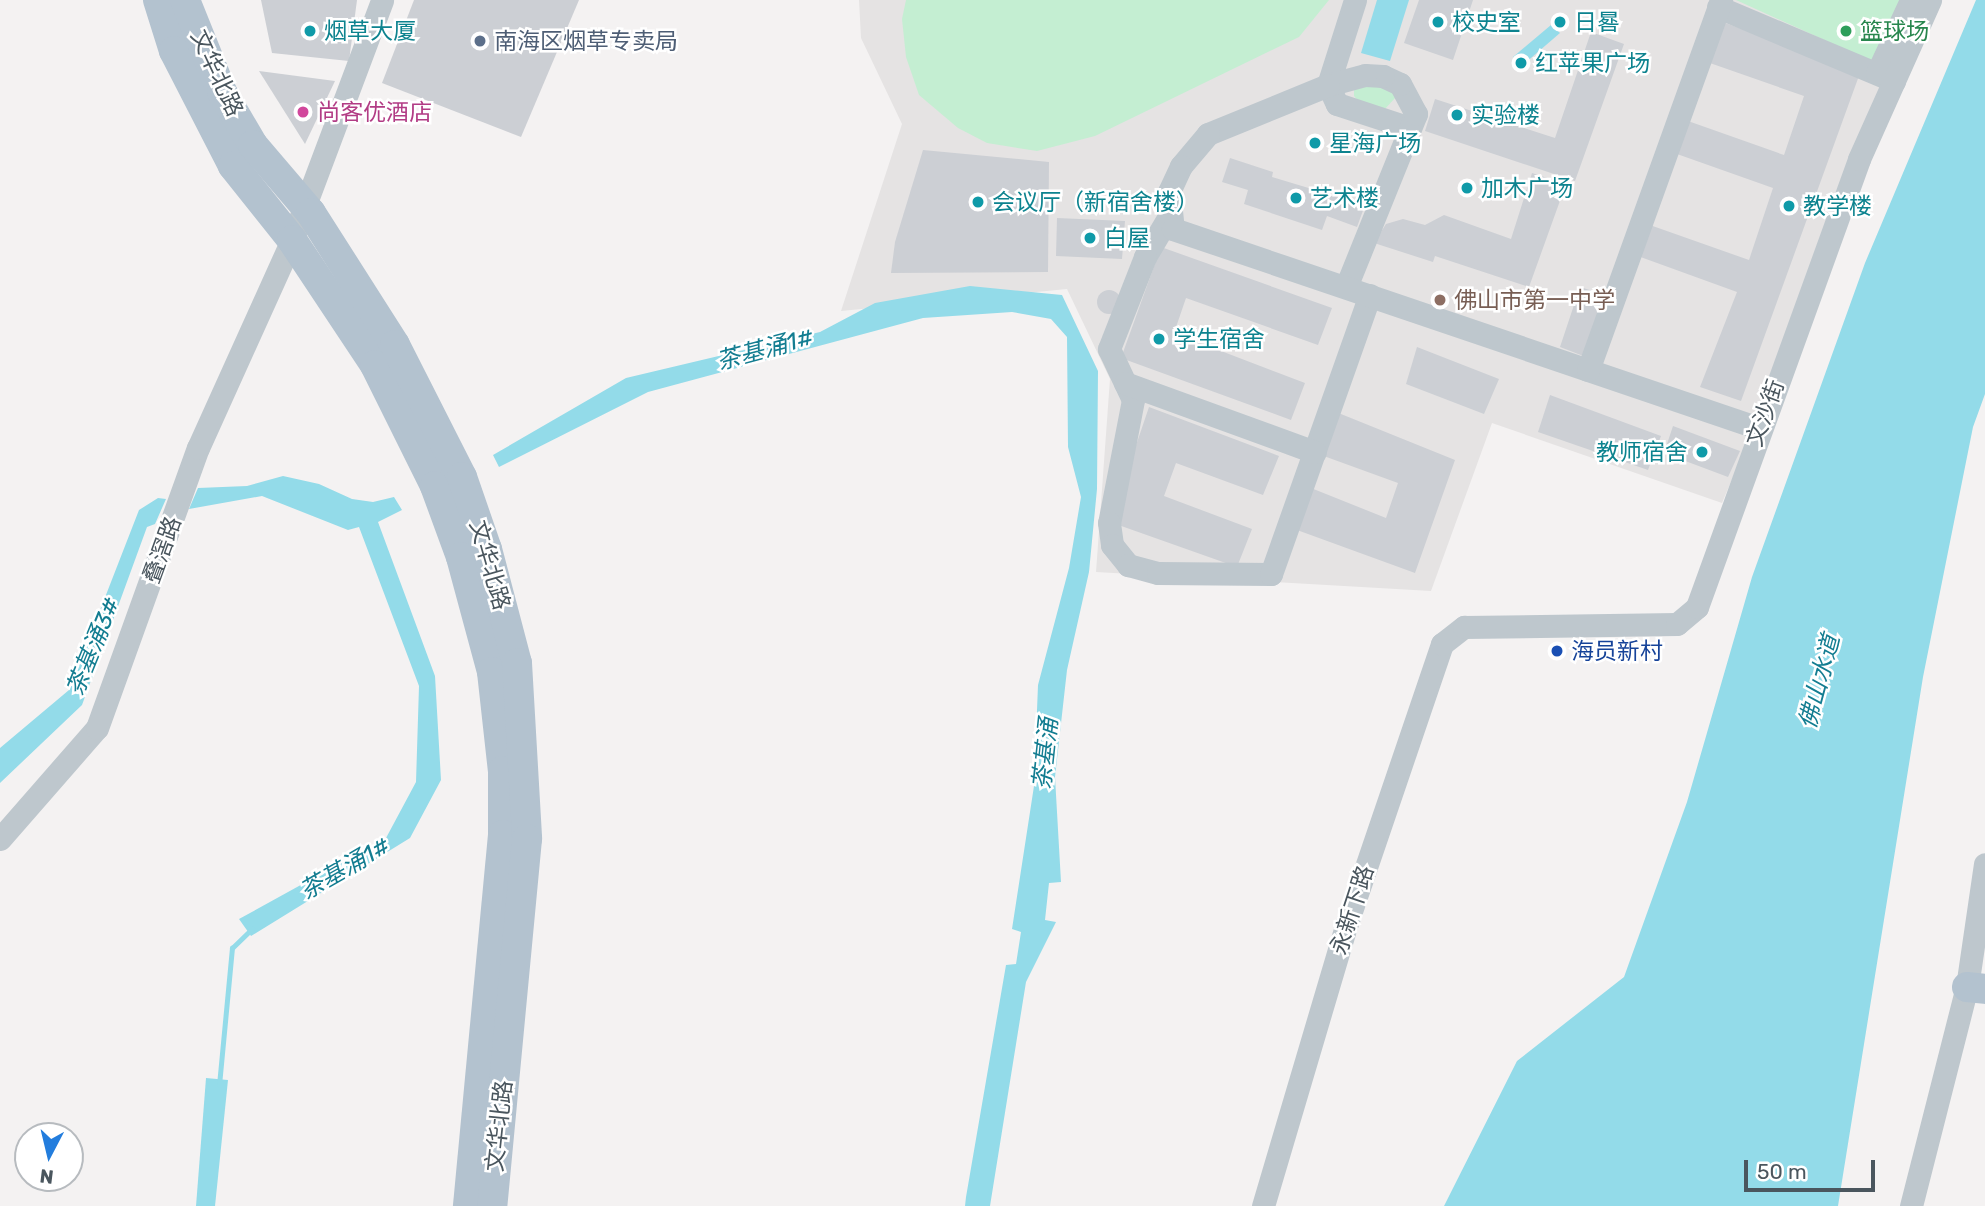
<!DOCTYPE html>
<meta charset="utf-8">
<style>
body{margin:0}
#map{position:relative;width:1985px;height:1206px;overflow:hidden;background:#f4f2f2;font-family:Rubik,"Noto Sans SC",sans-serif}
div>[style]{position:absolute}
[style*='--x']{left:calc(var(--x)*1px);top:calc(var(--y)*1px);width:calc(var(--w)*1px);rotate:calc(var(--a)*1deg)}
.education>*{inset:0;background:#e5e3e3}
.green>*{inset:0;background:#c4eed2}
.water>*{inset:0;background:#93dbe9}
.stream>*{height:5px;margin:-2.5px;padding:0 2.5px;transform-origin:2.5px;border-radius:2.5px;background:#93dbe9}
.building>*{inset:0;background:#cccfd4}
.round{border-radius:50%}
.minor>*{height:23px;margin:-11.5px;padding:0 11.5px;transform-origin:11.5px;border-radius:11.5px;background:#bec7cd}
.major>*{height:30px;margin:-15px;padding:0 15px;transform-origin:15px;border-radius:15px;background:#b3c2cf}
.dots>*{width:19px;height:19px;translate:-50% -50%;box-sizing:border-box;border:4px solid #fff;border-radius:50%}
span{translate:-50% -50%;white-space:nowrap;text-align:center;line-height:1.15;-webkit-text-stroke:5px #fff;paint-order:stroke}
.culture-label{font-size:23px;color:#0d838f}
.left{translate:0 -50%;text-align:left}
.right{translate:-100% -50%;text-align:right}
.leisure-label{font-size:23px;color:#27864d}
.service-label{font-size:23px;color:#4e5e75}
.street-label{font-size:23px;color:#4a565e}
.hotel-label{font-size:23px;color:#b23c85}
.education-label{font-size:23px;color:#785e54}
.transit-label{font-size:23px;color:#164399}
.water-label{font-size:24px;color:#137d91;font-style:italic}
.north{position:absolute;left:14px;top:1122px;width:70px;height:70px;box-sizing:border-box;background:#fff;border:2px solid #b7bbbf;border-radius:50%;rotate:187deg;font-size:19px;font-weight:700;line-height:28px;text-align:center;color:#4a565e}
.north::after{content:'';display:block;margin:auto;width:24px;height:32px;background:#237ddd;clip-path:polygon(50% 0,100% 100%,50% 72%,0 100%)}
.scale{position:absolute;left:1744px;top:1160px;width:131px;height:32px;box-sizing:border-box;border:4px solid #4a565e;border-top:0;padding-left:9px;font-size:21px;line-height:24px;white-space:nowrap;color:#4a565e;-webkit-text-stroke:5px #fff;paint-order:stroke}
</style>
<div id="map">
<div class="education">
<div style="clip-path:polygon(859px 0,1933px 0,1722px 503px,1492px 423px,1431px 591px,1096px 572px,1110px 379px,1067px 289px,841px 311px,902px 124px,861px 38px)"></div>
</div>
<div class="green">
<div style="clip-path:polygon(906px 0,1329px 0,1299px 37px,1095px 136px,1037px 151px,987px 143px,958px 128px,919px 95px,906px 57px,902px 19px)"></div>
<div style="clip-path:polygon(1736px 0,1901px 0,1873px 62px)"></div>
<div style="clip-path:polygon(1385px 84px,1396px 97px,1384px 110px,1360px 103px,1354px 96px,1354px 88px)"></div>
</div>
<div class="water">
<div style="clip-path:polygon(1377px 0,1409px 0,1390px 61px,1361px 53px)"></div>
<div style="clip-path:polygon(1976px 0,1985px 0,1985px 394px,1973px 427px,1923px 677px,1838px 1206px,1444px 1206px,1517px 1061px,1624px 977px,1687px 802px,1752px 577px,1865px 263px)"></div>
<div style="clip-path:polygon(1551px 25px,1560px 33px,1524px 64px,1513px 57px)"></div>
<div style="clip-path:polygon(970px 286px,1062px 295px,1098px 371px,1097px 489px,1089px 572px,1067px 670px,1055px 777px,1061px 882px,1049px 883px,1045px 920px,1056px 922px,1026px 982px,990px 1206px,965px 1206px,966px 1197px,1006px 965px,1016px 964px,1021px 932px,1012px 929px,1034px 786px,1038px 685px,1069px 568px,1081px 497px,1068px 447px,1067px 337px,1051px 319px,1012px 312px,923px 318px,648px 392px,499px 467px,493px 455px,626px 378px,820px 332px,875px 303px)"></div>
<div style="clip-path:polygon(283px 476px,319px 484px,352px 499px,373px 502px,394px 497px,402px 510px,378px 522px,435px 676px,441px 780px,410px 838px,251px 936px,239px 919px,386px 838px,416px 782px,419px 686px,359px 527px,348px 530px,262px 496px,189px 509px,198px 488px,247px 486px)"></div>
<div style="clip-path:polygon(158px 498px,166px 499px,155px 524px,147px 527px,82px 705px,0 783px,0 748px,69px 690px,139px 510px)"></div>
<div style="clip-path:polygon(206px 1078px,228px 1080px,215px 1206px,196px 1206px)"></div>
</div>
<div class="stream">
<div style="--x:219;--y:1085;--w:138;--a:-84.6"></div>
<div style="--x:232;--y:948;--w:28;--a:-44"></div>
</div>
<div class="building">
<div style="clip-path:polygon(261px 0,357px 0,349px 61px,272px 53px)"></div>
<div style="clip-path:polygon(414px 0,579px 0,521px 137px,382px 83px)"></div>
<div style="clip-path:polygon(1419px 0,1473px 0,1453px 60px,1404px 43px)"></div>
<div style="clip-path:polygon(1720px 21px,1860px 73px,1741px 401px,1700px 387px,1737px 292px,1635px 255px,1647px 224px,1749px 260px,1773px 188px,1677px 154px,1688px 121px,1784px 155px,1804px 96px,1707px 62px)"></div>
<div style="clip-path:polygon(1591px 32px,1624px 44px,1575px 181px,1425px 131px,1435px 99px,1555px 138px)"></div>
<div style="clip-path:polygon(259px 71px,335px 81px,305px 144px)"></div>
<div style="clip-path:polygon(923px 150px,1049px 162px,1048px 272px,891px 273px,895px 242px)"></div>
<div style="clip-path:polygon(1230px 158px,1273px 172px,1272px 177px,1365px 205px,1357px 227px,1327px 216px,1322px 230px,1244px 204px,1248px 190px,1222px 182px)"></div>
<div style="clip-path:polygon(1532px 173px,1566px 184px,1529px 287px,1435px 256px,1433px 262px,1374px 243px,1386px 224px,1403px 219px,1425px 225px,1444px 215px,1511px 239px)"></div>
<div style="clip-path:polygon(1057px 218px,1125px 221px,1122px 259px,1056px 256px)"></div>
<div style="clip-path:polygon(1161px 247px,1332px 308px,1318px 345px,1186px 298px,1174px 333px,1305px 383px,1291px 420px,1121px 358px)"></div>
<div style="clip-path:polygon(1580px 287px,1609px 296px,1586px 357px,1560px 347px)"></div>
<div class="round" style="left:1097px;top:290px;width:24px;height:24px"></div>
<div style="clip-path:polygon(1417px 347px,1499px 379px,1484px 414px,1406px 384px)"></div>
<div style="clip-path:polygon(1550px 395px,1661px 436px,1648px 470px,1538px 432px)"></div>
<div style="clip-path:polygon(1149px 407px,1279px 456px,1263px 495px,1176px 463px,1164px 496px,1252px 529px,1237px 567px,1110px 522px)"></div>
<div style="clip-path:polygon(1336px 412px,1455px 460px,1415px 573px,1297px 530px,1311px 488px,1386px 518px,1398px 483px,1321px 455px)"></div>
<div style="clip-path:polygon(1673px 426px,1740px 451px,1728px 477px,1664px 453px)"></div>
</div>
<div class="minor">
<div style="--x:1355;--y:0;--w:89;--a:107.6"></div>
<div style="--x:1328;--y:85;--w:21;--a:65"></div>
<div style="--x:1337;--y:104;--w:74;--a:18.2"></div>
<div style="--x:1718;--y:7;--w:191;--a:22.8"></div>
<div style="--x:1877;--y:73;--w:81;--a:-65"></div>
<div style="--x:1171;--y:213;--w:51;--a:120.6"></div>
<div style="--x:1145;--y:257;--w:99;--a:111.4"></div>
<div style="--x:1109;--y:349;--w:56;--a:64.8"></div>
<div style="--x:1133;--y:400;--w:125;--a:101"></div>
<div style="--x:1109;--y:523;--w:22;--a:82"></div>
<div style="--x:1112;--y:545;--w:26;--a:51"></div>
<div style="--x:1128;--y:565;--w:31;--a:15"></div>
<div style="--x:1158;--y:573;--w:113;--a:0.5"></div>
<div style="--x:1271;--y:574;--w:296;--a:-70.5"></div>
<div style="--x:1346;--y:287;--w:187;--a:-68"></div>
<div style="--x:1416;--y:114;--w:34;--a:-118"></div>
<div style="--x:1400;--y:84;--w:19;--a:-155"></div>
<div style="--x:1383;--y:76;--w:18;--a:-177"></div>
<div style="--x:1365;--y:75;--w:38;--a:165"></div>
<div style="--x:1328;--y:85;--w:130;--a:157.8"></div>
<div style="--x:1208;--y:134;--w:42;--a:130.2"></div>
<div style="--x:1181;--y:166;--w:29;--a:115"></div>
<div style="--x:1169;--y:192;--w:37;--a:84"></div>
<div style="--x:1173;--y:229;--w:619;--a:18.76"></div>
<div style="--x:1588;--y:370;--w:393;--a:-70.2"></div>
<div style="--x:1125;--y:383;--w:202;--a:20"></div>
<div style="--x:0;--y:839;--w:147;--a:-48.9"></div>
<div style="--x:97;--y:728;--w:298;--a:-70.2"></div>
<div style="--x:198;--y:448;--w:228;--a:-65.7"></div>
<div style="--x:292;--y:240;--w:256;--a:-69.4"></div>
<div style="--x:1263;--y:1206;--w:295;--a:-73.5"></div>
<div style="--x:1347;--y:923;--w:295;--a:-71.2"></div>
<div style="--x:1442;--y:644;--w:28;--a:-38"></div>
<div style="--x:1464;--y:627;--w:213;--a:-0.8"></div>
<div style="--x:1677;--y:624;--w:26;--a:-40"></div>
<div style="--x:1697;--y:607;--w:476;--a:-70.1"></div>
<div style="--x:1859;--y:159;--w:174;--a:-65.9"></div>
<div style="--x:1911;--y:1206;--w:226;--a:-75.7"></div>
<div style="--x:1967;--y:987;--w:124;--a:-81.7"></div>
</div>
<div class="major">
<div style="--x:158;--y:0;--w:53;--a:72.6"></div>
<div style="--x:174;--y:51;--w:129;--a:62.8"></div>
<div style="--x:233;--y:166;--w:95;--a:51.4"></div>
<div style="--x:292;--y:240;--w:150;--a:56.4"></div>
<div style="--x:375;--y:365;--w:135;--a:63.6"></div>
<div style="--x:435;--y:486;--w:76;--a:69.9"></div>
<div style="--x:461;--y:557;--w:119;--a:74.9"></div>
<div style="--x:492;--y:672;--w:100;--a:83.7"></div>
<div style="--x:503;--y:771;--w:64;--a:90"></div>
<div style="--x:503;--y:835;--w:373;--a:95.4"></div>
<div style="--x:185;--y:0;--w:99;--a:68.1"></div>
<div style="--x:222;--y:92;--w:61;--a:59.7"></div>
<div style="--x:253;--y:145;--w:89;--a:49.5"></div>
<div style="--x:311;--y:213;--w:156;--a:57.5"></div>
<div style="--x:395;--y:345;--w:148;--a:63.1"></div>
<div style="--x:462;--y:477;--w:76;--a:70.9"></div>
<div style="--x:487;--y:549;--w:118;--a:75.3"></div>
<div style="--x:517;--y:663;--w:176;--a:86.7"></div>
<div style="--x:527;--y:839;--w:369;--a:95.4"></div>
<div style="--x:1967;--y:987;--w:18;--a:6"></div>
</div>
<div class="dots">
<div style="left:1438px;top:22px;background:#0f9aa8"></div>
<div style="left:1560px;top:22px;background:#0f9aa8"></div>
<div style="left:310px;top:31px;background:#0f9aa8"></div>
<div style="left:1846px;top:31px;background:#2e9e5b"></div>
<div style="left:480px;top:41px;background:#5c6f8a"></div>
<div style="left:1521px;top:63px;background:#0f9aa8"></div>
<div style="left:303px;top:112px;background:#d1479c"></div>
<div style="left:1457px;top:115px;background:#0f9aa8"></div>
<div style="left:1315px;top:143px;background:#0f9aa8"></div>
<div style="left:1467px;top:188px;background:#0f9aa8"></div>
<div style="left:1296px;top:198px;background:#0f9aa8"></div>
<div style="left:978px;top:202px;background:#0f9aa8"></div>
<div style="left:1789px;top:206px;background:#0f9aa8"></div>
<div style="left:1090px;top:238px;background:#0f9aa8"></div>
<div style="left:1440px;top:300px;background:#8d6e63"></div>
<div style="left:1159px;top:339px;background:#0f9aa8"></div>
<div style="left:1702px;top:452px;background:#0f9aa8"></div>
<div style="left:1557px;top:651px;background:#1a4fb4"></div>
</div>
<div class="culture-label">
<span class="left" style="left:1452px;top:22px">校史室</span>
<span class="left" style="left:1574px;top:22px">日晷</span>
<span class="left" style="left:324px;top:31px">烟草大厦</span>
<span class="left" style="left:1535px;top:63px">红苹果广场</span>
<span class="left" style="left:1471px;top:115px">实验楼</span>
<span class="left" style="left:1329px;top:143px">星海广场</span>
<span class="left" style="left:1481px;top:188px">加木广场</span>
<span class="left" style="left:1310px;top:198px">艺术楼</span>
<span class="left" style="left:992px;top:202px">会议厅（新宿舍楼）</span>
<span class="left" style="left:1803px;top:206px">教学楼</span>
<span class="left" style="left:1104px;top:238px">白屋</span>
<span class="left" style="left:1173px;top:339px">学生宿舍</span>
<span class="right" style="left:1688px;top:452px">教师宿舍</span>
</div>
<div class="leisure-label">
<span class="left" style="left:1860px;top:31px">篮球场</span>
</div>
<div class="service-label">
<span class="left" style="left:494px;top:41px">南海区烟草专卖局</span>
</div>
<div class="street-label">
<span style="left:217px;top:73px;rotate:65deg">文华北路</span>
<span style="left:1765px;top:413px;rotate:-70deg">文沙街</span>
<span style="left:162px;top:550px;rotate:-70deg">叠滘路</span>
<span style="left:490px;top:565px;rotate:74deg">文华北路</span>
<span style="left:1352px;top:910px;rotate:-72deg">永新下路</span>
<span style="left:499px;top:1126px;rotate:-84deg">文华北路</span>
</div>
<div class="hotel-label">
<span class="left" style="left:317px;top:112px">尚客优酒店</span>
</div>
<div class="education-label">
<span class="left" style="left:1454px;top:300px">佛山市第一中学</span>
</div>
<div class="transit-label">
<span class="left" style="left:1571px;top:651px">海员新村</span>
</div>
<div class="water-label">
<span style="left:765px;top:350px;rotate:-15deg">茶基涌1#</span>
<span style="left:94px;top:647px;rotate:-68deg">茶基涌3#</span>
<span style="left:1820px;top:682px;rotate:-75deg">佛山水道</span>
<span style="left:1046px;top:754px;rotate:-84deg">茶基涌</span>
<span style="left:345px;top:869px;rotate:-30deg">茶基涌1#</span>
</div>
<div class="north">N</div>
<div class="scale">50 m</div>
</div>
